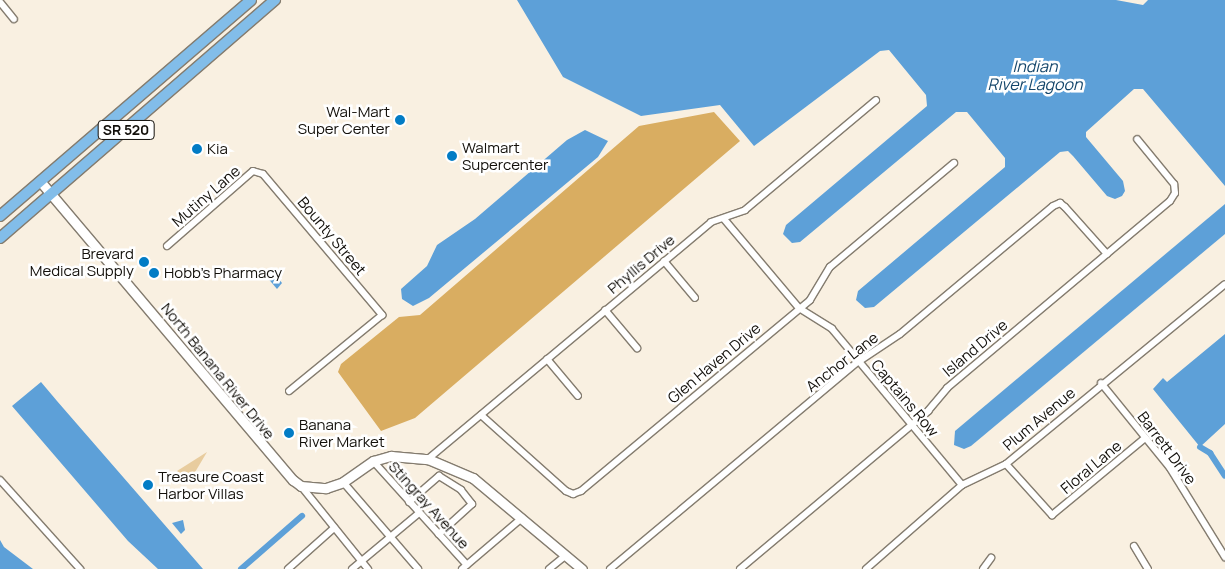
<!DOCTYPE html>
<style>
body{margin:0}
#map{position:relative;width:1225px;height:569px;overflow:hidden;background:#f9f0e1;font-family:Manrope,sans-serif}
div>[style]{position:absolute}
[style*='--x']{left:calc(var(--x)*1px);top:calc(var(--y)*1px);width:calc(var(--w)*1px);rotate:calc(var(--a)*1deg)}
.green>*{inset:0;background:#e8cc9e}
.forest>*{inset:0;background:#d9ad61}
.water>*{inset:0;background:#5da0d8}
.canal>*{height:6px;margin:-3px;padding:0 3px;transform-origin:3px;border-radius:3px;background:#5da0d8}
.roads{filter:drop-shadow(1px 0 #847c6f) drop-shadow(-1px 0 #847c6f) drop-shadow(0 1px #847c6f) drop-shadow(0 -1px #847c6f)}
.minor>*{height:6px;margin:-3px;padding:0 3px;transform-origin:3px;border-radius:3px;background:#fff}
.tertiary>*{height:9px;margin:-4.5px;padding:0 4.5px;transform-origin:4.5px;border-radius:4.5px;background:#fff}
.primary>*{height:10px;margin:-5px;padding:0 5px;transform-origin:5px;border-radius:5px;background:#82bde9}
.dots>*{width:14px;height:14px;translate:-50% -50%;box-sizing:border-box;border:2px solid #fff;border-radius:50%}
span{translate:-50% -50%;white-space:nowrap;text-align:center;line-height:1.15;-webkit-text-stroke:5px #fff;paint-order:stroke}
.shield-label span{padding:1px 4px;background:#fff;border:1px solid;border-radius:4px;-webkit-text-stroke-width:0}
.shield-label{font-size:14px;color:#120f0a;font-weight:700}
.poi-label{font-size:15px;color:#120f0a}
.right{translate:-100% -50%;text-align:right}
.left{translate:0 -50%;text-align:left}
.street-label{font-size:15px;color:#120f0a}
.water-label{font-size:16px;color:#14466b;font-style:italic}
</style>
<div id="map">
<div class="green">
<div style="clip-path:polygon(207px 452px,188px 484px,177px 471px)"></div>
</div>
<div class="forest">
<div style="clip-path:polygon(714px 112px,740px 141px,415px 418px,381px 431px,338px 372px,341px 364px,399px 317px,420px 315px,639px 126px)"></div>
</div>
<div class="water">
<div style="clip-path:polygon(517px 0,1116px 0,1143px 5px,1148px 0,1225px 0,1225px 186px,1143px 89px,1134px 89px,1086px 132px,1086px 137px,1123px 181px,1125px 191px,1122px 196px,1115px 199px,1107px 196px,1073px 156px,1068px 151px,1060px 152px,874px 307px,865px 308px,856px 300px,858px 291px,1005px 167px,1005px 158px,967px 112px,956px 112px,800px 242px,792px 243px,783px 234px,786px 225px,927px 106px,926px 95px,889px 50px,880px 51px,754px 146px,720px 105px,641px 116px,563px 77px)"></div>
<div style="clip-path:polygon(585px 130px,608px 141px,598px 157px,429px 298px,413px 306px,402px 299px,401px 289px,427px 266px,437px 245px,475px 219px,567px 140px)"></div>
<div style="clip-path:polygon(1225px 204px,1225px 234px,971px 446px,964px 449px,954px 445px,955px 431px)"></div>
<div style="clip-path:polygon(273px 272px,282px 283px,277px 289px,266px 276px)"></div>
<div style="clip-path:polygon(1225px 334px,1225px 424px,1200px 447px,1153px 389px,1163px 378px,1167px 382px)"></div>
<div style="clip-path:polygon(41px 382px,57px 401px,203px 569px,158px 569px,128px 541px,12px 406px)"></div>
<div style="clip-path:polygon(183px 520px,185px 530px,181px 534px,172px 523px)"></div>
<div style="clip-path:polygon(0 540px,4px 547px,33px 569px,0 569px)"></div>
</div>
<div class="canal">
<div style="--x:1200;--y:447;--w:12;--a:31"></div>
<div style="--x:1210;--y:453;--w:27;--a:57"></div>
<div style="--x:241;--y:569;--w:81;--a:-41"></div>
</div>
<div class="roads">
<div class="minor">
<div style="--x:0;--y:2;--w:22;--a:51"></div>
<div style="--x:724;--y:219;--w:116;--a:49.9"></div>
<div style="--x:799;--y:308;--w:39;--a:32"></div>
<div style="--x:832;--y:329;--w:203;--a:50.2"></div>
<div style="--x:167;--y:246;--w:114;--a:-41.1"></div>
<div style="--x:253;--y:171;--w:10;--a:17"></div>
<div style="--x:263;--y:174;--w:185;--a:49.8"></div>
<div style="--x:382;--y:315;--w:120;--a:140.7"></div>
<div style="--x:664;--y:261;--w:48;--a:50"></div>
<div style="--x:605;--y:310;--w:50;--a:49.9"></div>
<div style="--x:547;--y:359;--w:48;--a:50"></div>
<div style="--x:1101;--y:383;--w:109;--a:50.9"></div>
<div style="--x:1170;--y:468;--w:105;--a:58.3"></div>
<div style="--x:481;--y:415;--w:114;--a:41.8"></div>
<div style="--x:566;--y:491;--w:8;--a:23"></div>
<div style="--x:573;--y:494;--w:9;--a:-21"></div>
<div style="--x:581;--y:491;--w:298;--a:-39.8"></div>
<div style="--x:810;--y:300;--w:39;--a:-59"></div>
<div style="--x:830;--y:267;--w:162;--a:-40"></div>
<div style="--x:428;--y:459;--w:369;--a:-39.9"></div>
<div style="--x:711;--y:222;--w:36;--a:-19"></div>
<div style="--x:745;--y:210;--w:171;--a:-40"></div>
<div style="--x:373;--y:461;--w:140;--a:47.9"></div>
<div style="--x:1006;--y:464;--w:69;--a:48"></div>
<div style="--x:1052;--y:515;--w:121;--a:-39.6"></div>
<div style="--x:0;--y:480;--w:120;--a:48"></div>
<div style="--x:343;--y:482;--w:115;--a:49.2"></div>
<div style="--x:301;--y:486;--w:107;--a:51.1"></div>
<div style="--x:409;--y:502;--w:40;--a:-41"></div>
<div style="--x:439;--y:476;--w:26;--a:32"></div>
<div style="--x:461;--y:490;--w:18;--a:52"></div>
<div style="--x:472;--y:504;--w:45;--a:137.7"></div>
<div style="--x:1134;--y:546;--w:27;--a:59"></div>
<div style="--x:288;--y:569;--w:62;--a:-41.7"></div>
<div style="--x:352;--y:569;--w:87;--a:-39.9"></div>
<div style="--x:462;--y:569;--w:79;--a:-40.4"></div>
<div style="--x:549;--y:569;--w:22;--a:-39"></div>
<div style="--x:610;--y:569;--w:323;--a:-39.9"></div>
<div style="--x:858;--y:362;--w:50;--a:-33.7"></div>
<div style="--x:900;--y:334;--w:199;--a:-39.9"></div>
<div style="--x:1053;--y:206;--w:8;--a:-23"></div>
<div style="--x:1060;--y:203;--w:6;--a:39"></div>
<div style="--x:1065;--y:207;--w:63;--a:48.2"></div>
<div style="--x:740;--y:569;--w:246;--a:-40"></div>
<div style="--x:928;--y:411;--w:30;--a:-50"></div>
<div style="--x:947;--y:388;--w:291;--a:-40"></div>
<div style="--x:1170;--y:201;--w:9;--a:-58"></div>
<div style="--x:1175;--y:193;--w:9;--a:-96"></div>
<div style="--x:1174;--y:184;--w:58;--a:-129.4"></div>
<div style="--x:866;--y:569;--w:128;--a:-41.2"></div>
<div style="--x:962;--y:485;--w:49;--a:-25.5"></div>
<div style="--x:1006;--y:464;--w:283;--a:-39.4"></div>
<div style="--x:983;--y:569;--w:14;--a:-54"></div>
</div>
<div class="tertiary">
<div style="--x:40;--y:181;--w:392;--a:49.8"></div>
<div style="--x:293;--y:480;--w:10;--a:37"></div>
<div style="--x:301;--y:486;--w:25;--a:5"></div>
<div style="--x:326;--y:488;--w:18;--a:-19"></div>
<div style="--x:343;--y:482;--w:37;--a:-35"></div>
<div style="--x:373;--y:461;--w:19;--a:-16"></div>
<div style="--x:391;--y:456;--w:37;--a:5"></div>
<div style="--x:428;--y:459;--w:49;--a:22.9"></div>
<div style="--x:473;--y:478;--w:142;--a:39.9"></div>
</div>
<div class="primary">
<div style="--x:0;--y:216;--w:331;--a:-40.7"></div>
<div style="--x:0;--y:238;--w:364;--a:-40.9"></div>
</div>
</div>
<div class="dots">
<div style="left:400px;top:120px;background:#027cc5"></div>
<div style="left:197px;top:149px;background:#027cc5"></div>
<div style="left:452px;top:156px;background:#027cc5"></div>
<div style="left:144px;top:262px;background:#027cc5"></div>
<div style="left:154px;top:273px;background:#027cc5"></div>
<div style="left:289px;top:433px;background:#027cc5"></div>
<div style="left:148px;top:485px;background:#027cc5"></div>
</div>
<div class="shield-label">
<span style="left:126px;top:130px">SR 520</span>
</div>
<div class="poi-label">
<span class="right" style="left:390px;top:120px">Wal-Mart<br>Super Center</span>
<span class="left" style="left:462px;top:156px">Walmart<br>Supercenter</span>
<span class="left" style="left:207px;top:149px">Kia</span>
<span class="right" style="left:134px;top:262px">Brevard<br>Medical Supply</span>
<span class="left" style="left:164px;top:273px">Hobb's Pharmacy</span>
<span class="left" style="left:299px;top:433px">Banana<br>River Market</span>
<span class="left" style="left:158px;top:485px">Treasure Coast<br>Harbor Villas</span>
</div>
<div class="street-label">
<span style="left:206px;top:196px;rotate:-41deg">Mutiny Lane</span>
<span style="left:332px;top:236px;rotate:50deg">Bounty Street</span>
<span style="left:641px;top:264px;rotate:-40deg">Phyllis Drive</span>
<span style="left:975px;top:348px;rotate:-40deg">Island Drive</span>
<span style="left:842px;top:362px;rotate:-38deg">Anchor Lane</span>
<span style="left:714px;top:363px;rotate:-40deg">Glen Haven Drive</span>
<span style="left:218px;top:371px;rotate:51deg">North Banana River Drive</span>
<span style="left:905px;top:398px;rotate:50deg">Captains Row</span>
<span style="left:1039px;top:419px;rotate:-40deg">Plum Avenue</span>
<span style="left:1167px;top:448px;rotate:53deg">Barrett Drive</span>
<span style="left:1091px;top:467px;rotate:-40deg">Floral Lane</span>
<span style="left:429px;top:505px;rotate:48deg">Stingray Avenue</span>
</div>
<div class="water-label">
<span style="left:1035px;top:75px">Indian<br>River Lagoon</span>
</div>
</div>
